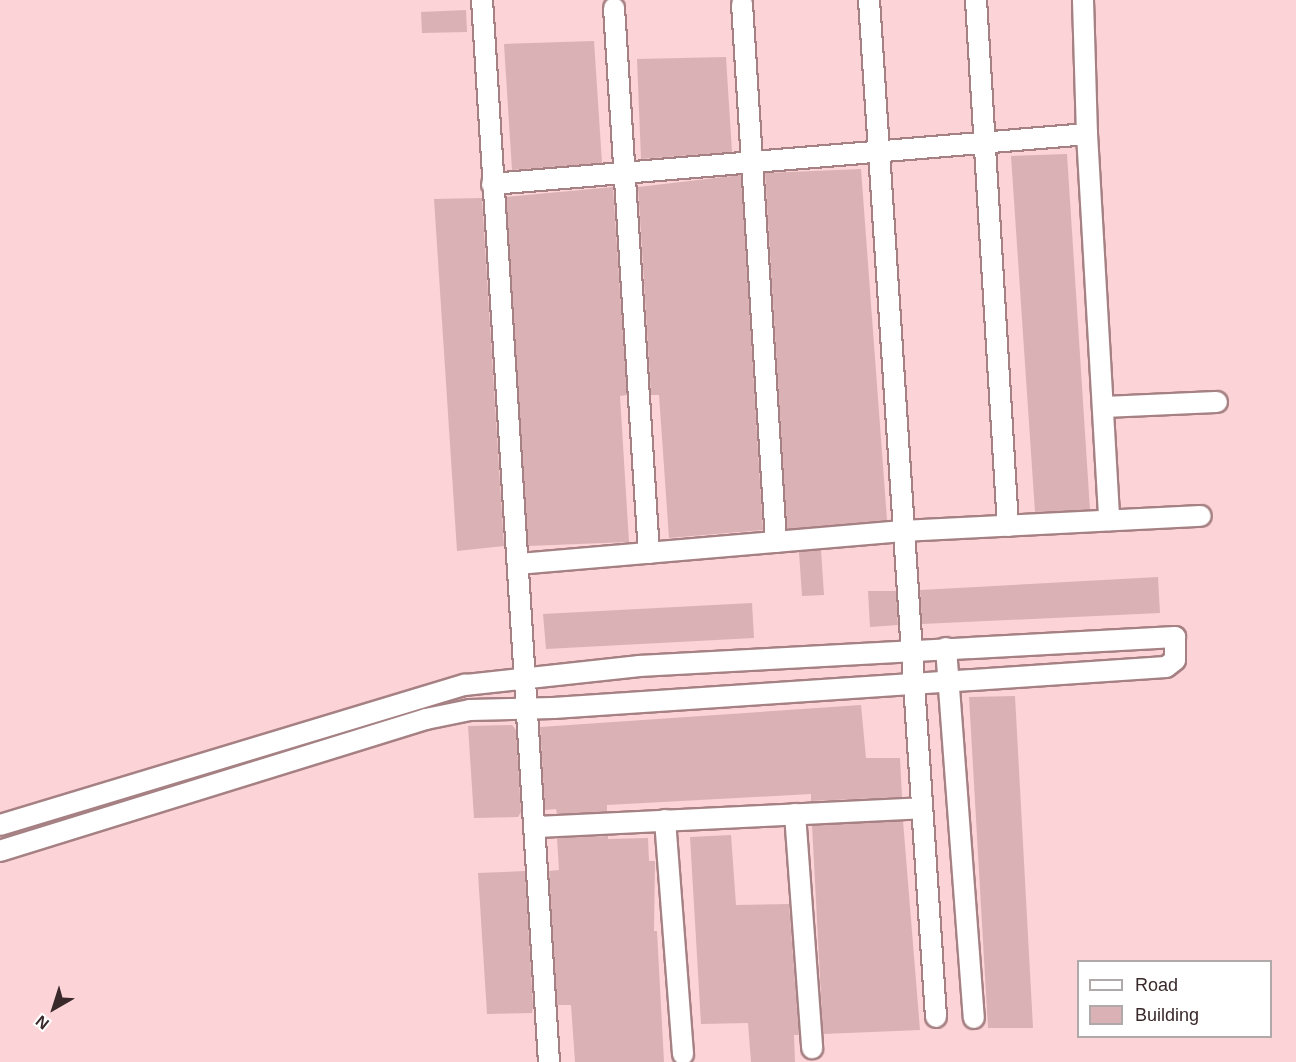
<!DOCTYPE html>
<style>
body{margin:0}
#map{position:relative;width:1296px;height:1062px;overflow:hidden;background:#fcd3d6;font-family:Arial,sans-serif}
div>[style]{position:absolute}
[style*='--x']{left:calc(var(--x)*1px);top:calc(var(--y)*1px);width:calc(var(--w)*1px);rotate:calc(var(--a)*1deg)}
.building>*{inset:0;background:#dab2b6}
.roads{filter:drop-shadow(2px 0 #a68184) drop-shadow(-2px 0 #a68184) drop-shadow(0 2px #a68184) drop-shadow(0 -2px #a68184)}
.minor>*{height:20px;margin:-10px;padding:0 10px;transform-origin:10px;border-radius:10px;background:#fff}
span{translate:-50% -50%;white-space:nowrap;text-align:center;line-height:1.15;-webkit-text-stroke:6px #fff;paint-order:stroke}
.legend{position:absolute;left:1077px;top:960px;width:195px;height:78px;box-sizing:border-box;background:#fff;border:2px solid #b0a9aa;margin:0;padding:8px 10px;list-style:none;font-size:18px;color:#39292b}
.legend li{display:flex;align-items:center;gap:12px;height:30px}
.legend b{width:30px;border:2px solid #b0a9aa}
.north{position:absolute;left:24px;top:978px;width:60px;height:60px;-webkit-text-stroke:4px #fff;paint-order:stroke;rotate:219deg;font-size:16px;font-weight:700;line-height:24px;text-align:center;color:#39292b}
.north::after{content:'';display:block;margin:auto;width:21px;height:27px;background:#39292b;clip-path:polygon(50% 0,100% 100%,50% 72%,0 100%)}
</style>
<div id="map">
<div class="building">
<div style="clip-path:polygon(466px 10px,467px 32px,422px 33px,421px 12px)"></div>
<div style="clip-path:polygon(594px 41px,602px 163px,512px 170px,504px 44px)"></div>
<div style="clip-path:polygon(726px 57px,732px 152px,641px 159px,637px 59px)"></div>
<div style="clip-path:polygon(1067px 154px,1090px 510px,1035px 512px,1011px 156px)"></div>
<div style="clip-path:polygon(861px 169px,887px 520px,787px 529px,765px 173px)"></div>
<div style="clip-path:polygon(741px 175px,763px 530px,669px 538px,659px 395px,651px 395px,638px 187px)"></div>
<div style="clip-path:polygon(613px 187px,627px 395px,620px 396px,629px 542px,528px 546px,506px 197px)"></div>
<div style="clip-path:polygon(482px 198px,504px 546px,457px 551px,434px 199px)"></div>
<div style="clip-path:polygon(821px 550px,824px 595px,802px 596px,799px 552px)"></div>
<div style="clip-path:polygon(1158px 577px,1160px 613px,922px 624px,920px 590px)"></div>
<div style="clip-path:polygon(868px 591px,896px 591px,898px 625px,870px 627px)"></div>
<div style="clip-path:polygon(752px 603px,754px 638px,546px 649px,543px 614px)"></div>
<div style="clip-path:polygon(1015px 696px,1033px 1028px,988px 1028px,969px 697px)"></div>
<div style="clip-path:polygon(861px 705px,866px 758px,900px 758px,902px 797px,811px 801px,811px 794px,607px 805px,607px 812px,557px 814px,556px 809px,545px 810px,540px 727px)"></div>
<div style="clip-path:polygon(512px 725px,516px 730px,521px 812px,518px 817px,474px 818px,468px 726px)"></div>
<div style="clip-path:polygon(903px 821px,920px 1030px,823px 1034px,812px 825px)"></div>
<div style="clip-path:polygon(731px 835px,736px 905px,789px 904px,799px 1035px,794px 1035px,795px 1062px,751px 1062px,748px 1023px,701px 1024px,690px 837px)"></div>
<div style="clip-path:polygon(608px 836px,608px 839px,648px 838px,649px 861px,655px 861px,654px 931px,657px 931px,664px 1062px,575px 1062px,571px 1005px,557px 1005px,549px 871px,559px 870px,557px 838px)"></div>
<div style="clip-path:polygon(525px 871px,533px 1006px,532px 1013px,487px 1014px,478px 873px)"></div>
</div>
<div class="roads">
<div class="minor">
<div style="--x:482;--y:0;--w:1064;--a:86.39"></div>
<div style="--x:869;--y:0;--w:1019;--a:86.23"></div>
<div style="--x:976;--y:0;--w:527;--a:86.52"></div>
<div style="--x:1083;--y:0;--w:134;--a:88.3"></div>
<div style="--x:1087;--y:134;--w:387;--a:86.7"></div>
<div style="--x:742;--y:4;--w:539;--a:86.38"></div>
<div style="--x:614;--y:8;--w:546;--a:86.33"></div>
<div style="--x:492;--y:184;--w:597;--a:-4.8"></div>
<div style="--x:1103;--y:407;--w:114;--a:-2.5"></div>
<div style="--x:518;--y:564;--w:385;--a:-4.9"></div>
<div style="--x:902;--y:531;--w:299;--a:-2.9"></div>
<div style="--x:946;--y:648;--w:371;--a:85.7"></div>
<div style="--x:795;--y:814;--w:235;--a:85.8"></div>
<div style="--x:665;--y:820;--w:235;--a:85.6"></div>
<div style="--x:0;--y:825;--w:486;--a:-16.8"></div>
<div style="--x:465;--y:685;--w:175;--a:-6.2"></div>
<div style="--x:639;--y:666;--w:537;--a:-3.1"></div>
<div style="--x:1175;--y:637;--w:23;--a:90"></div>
<div style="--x:1175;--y:660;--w:11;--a:142"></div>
<div style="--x:1166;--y:667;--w:614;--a:176.17"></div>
<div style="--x:553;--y:708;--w:83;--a:178.6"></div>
<div style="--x:470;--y:710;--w:45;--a:168.4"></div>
<div style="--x:426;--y:719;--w:446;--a:162.8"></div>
<div style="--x:537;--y:827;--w:385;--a:-2.8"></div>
</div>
</div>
<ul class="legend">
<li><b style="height:8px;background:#fff"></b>Road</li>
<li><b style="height:16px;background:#dab2b6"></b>Building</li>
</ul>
<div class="north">N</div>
</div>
